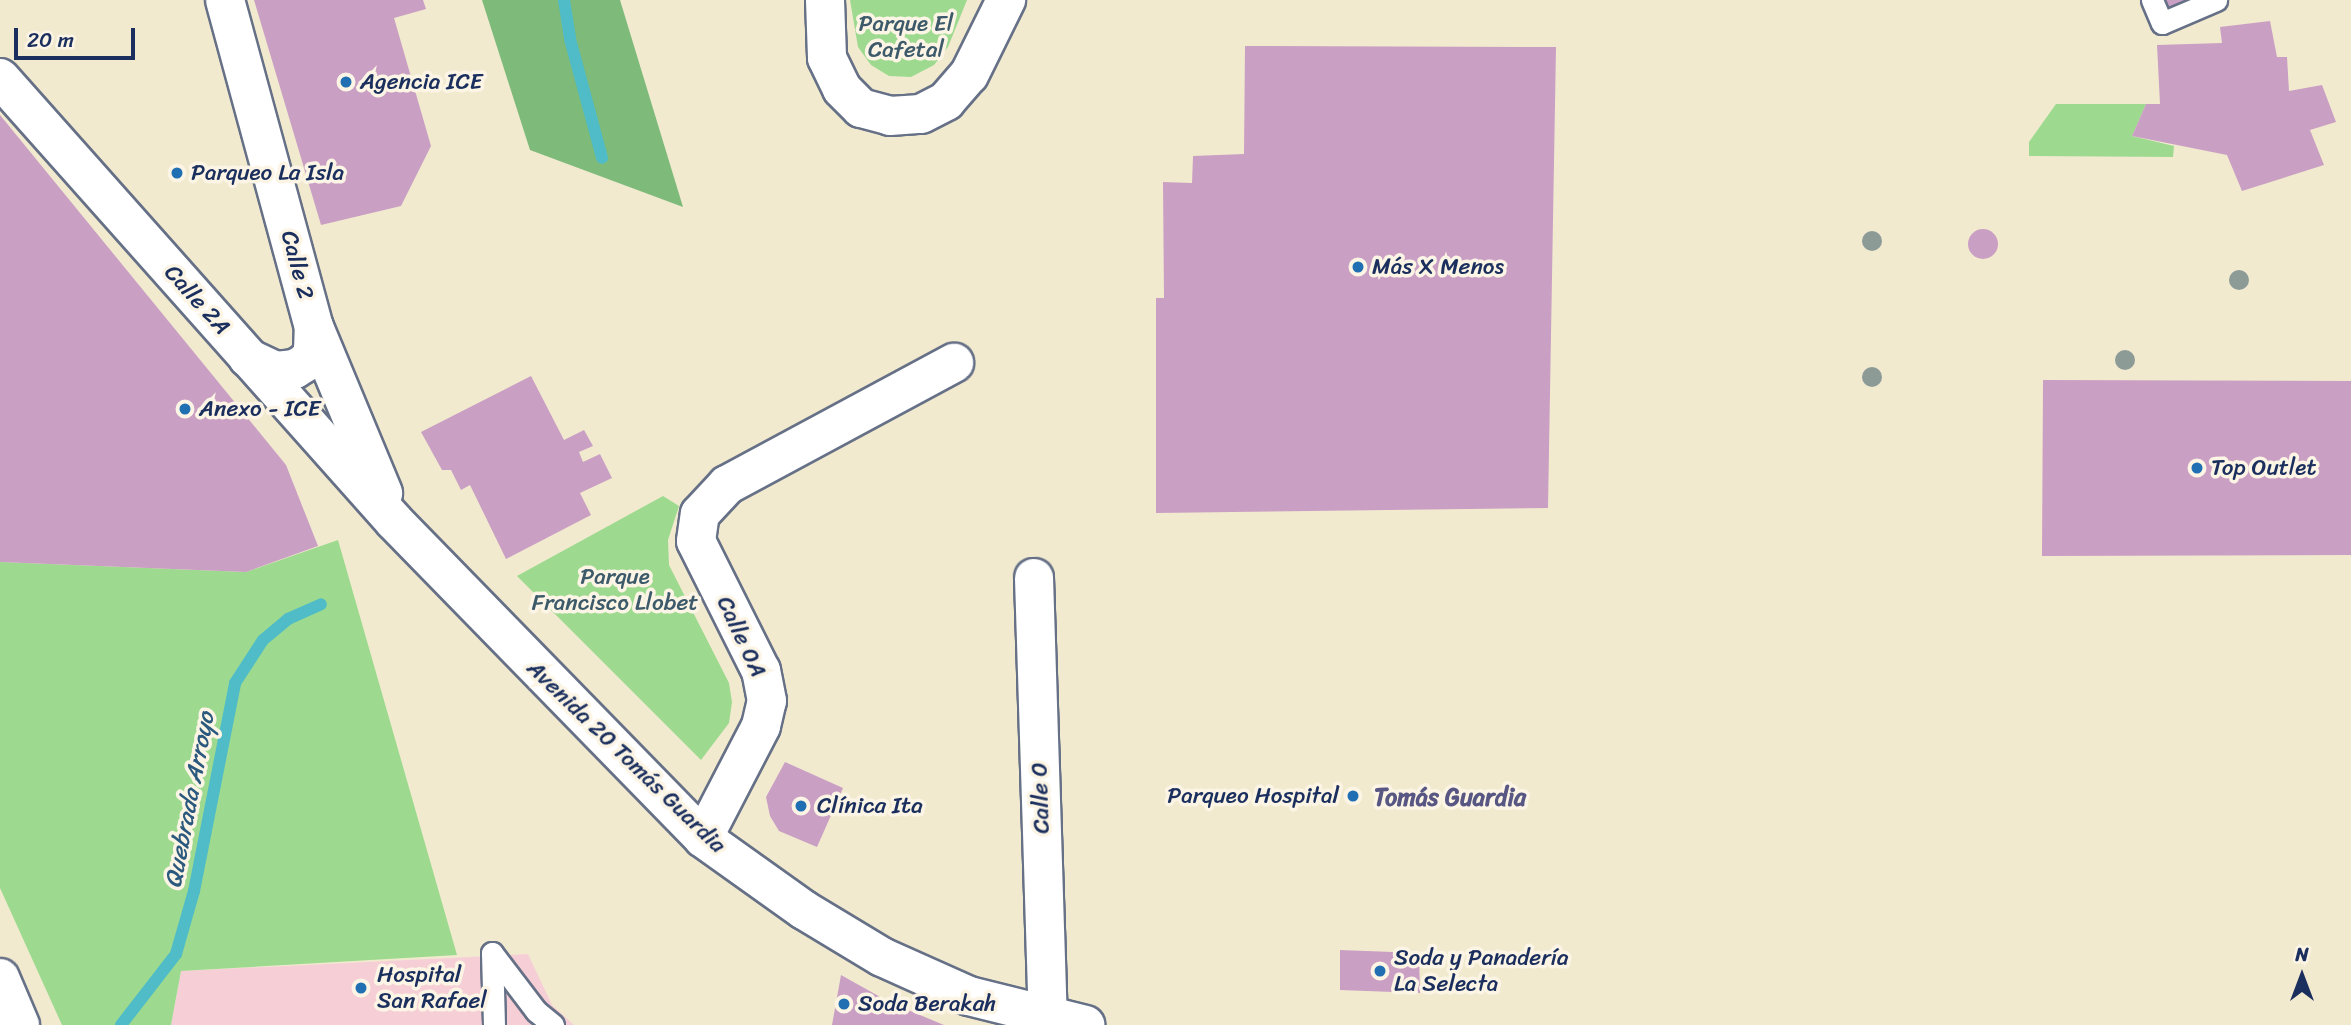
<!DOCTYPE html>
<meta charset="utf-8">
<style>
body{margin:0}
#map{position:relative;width:2351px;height:1025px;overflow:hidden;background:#f1eacf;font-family:Sriracha,sans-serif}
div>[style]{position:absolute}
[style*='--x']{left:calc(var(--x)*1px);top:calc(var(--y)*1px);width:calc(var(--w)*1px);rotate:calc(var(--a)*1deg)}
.built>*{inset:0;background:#f6cfd6}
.green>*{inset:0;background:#9dda8f}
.forest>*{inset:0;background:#7eba7a}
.stream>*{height:12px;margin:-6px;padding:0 6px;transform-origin:6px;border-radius:6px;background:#4fbcc8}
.building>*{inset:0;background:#ca9fc4}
.round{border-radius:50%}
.roads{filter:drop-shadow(2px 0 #667086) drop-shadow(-2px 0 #667086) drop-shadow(0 2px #667086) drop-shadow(0 -2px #667086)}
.service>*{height:21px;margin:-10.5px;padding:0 10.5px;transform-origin:10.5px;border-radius:10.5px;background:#fff}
.minor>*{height:38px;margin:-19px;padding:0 19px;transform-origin:19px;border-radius:19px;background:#fff}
.secondary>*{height:38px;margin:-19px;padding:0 19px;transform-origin:19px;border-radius:19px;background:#fff}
.trees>*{width:20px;height:20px;margin:-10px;border-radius:50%;background:#8d9b97}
.dots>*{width:19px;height:19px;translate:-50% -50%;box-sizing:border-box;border:4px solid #fcf5e5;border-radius:50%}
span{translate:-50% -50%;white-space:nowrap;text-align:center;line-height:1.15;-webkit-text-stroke:7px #fcf5e5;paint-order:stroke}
.park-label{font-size:23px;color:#3c5a6a}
.poi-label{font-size:23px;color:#1b2f5e}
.left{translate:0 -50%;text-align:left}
.right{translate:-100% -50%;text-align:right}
.street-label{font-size:23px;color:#1b2f5e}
.neighbourhood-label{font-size:24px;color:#585682;font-weight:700}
.water-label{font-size:24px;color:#2b597e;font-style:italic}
.north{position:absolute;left:2267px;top:941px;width:70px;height:70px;-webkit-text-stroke:5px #fcf5e5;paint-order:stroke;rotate:0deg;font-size:19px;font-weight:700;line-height:28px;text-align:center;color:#1b2f5e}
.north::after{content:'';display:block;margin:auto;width:24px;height:32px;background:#1b2f5e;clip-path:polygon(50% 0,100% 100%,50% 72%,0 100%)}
.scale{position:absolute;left:14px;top:28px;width:121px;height:32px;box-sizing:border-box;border:4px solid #1b2f5e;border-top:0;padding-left:9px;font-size:21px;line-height:24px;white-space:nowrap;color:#1b2f5e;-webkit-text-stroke:5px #fcf5e5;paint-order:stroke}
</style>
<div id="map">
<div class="built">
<div style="clip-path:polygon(528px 954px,552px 1005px,574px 1025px,171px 1025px,181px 971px)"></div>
</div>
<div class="green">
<div style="clip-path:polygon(850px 0,967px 0,948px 47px,934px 65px,911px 77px,889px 76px,871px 65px,858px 47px)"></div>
<div style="clip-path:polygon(2056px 104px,2146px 104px,2132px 136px,2174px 146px,2173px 157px,2029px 156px,2029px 142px)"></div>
<div style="clip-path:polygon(663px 496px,679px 506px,668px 540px,669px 565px,729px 683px,732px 702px,729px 723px,701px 760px,517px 576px)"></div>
<div style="clip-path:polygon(338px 540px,457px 955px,181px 971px,171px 1025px,62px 1025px,0 888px,0 562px,246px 572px)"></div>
</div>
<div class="forest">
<div style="clip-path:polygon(482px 0,620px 0,683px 207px,530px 150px)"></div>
</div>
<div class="stream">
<div style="--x:564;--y:0;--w:39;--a:81"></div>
<div style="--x:570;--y:39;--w:123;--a:74.9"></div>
<div style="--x:121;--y:1025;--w:90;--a:-52.2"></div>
<div style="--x:176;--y:954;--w:66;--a:-74.1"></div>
<div style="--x:194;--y:891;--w:212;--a:-78.8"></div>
<div style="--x:235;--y:683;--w:51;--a:-56.9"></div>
<div style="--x:263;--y:640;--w:33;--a:-40"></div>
<div style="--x:288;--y:619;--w:36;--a:-24"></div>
</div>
<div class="building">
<div style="clip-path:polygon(254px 0,423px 0,426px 9px,394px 18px,431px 146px,401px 206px,321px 225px)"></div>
<div style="clip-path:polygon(2160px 0,2197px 0,2166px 13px)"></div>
<div style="clip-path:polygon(2270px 21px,2277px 57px,2287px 57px,2289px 91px,2322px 85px,2336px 122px,2310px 130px,2324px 165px,2242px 191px,2227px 155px,2132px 136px,2146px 104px,2160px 104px,2157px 45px,2222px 43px,2220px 27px)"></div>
<div style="clip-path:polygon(1245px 46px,1556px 47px,1548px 508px,1156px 513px,1156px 298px,1164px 298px,1163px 182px,1192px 183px,1193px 156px,1244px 154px)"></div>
<div style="clip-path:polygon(0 115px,286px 465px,318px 546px,246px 572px,0 562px)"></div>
<div class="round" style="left:1968px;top:229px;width:30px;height:30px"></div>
<div style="clip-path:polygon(531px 376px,564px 440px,584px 430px,593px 446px,579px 452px,583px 462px,600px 454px,612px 478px,580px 493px,591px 515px,506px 559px,470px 485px,461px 490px,451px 470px,442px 470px,421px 432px)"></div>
<div style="clip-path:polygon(2043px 380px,2351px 381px,2351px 555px,2042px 556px)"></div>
<div style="clip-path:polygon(785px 762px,843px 788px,817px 847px,779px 831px,770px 816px,766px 797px)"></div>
<div style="clip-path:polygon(1340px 950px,1419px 953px,1420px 993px,1340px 990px)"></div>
<div style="clip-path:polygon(841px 975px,891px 1003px,944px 1025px,832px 1025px)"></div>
</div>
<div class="roads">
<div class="service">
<div style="--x:2152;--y:0;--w:25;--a:67"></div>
<div style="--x:2162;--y:23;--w:59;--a:-23.1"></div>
<div style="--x:492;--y:953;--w:73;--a:52.8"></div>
<div style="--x:536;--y:1011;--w:22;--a:39"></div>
<div style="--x:492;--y:953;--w:72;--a:88.4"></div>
</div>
<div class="minor">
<div style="--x:225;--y:0;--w:339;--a:74.8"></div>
<div style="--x:314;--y:327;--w:180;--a:67.4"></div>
<div style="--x:825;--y:0;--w:58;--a:88"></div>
<div style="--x:827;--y:58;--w:34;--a:64"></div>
<div style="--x:842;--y:89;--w:27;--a:45"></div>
<div style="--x:861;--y:108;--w:30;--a:15"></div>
<div style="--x:890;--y:116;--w:31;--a:-4"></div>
<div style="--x:921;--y:114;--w:28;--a:-27"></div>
<div style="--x:946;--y:101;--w:35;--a:-49"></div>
<div style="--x:969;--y:75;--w:84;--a:-63.7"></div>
<div style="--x:0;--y:78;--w:593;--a:48.35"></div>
<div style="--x:394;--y:521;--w:443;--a:45.7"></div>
<div style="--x:703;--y:838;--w:124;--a:35.5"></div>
<div style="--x:804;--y:910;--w:91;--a:31.1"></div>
<div style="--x:882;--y:957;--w:95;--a:24.1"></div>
<div style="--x:969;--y:996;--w:120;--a:14"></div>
<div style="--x:248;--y:358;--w:31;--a:25"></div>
<div style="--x:276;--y:371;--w:19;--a:-6"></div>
<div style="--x:295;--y:369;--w:15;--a:-32"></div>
<div style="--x:308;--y:361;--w:11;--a:-63"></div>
<div style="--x:313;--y:351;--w:24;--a:-88"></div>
<div style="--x:1034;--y:578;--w:440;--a:88.2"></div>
<div style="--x:703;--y:838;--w:126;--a:-62.6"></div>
<div style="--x:761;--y:726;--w:26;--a:-77"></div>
<div style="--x:767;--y:701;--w:31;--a:-101"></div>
<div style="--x:761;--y:671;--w:145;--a:-116.6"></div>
<div style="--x:696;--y:541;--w:27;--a:-82"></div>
<div style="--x:700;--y:514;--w:40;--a:-47"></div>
<div style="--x:727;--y:485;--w:258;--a:-28.3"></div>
</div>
<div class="secondary">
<div style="--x:0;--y:978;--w:51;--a:66.9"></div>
</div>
</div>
<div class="trees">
<div style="left:1872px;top:241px"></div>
<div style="left:2239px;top:280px"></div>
<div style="left:2125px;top:360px"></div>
<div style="left:1872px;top:377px"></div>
</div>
<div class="dots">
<div style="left:346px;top:82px;background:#1f6fb2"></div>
<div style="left:177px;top:173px;background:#1f6fb2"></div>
<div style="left:1358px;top:267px;background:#1f6fb2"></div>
<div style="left:185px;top:409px;background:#1f6fb2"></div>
<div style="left:2197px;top:468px;background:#1f6fb2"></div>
<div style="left:1353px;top:796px;background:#1f6fb2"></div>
<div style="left:801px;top:806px;background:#1f6fb2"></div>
<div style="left:1380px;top:971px;background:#1f6fb2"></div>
<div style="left:361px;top:988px;background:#1f6fb2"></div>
<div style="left:844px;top:1004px;background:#1f6fb2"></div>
</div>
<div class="park-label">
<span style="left:906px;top:37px">Parque El<br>Cafetal</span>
<span style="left:615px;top:590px">Parque<br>Francisco Llobet</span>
</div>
<div class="poi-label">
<span class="left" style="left:360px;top:82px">Agencia ICE</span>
<span class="left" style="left:191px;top:173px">Parqueo La Isla</span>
<span class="left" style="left:1372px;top:267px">Más X Menos</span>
<span class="left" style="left:199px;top:409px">Anexo - ICE</span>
<span class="left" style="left:2211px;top:468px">Top Outlet</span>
<span class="right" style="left:1339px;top:796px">Parqueo Hospital</span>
<span class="left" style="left:817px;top:806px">Clínica Ita</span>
<span class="left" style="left:1394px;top:971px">Soda y Panadería<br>La Selecta</span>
<span class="left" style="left:377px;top:988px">Hospital<br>San Rafael</span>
<span class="left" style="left:858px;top:1004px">Soda Berakah</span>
</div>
<div class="street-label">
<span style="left:297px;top:265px;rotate:75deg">Calle 2</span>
<span style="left:197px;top:300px;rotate:48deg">Calle 2A</span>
<span style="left:741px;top:637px;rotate:65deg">Calle 0A</span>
<span style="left:626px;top:757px;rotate:44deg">Avenida 20 Tomás Guardia</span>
<span style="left:1041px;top:798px;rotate:-92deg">Calle 0</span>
</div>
<div class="neighbourhood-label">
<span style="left:1450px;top:798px">Tomás Guardia</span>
</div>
<div class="water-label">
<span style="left:190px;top:800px;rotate:-79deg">Quebrada Arroyo</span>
</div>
<div class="north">N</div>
<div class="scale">20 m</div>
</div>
